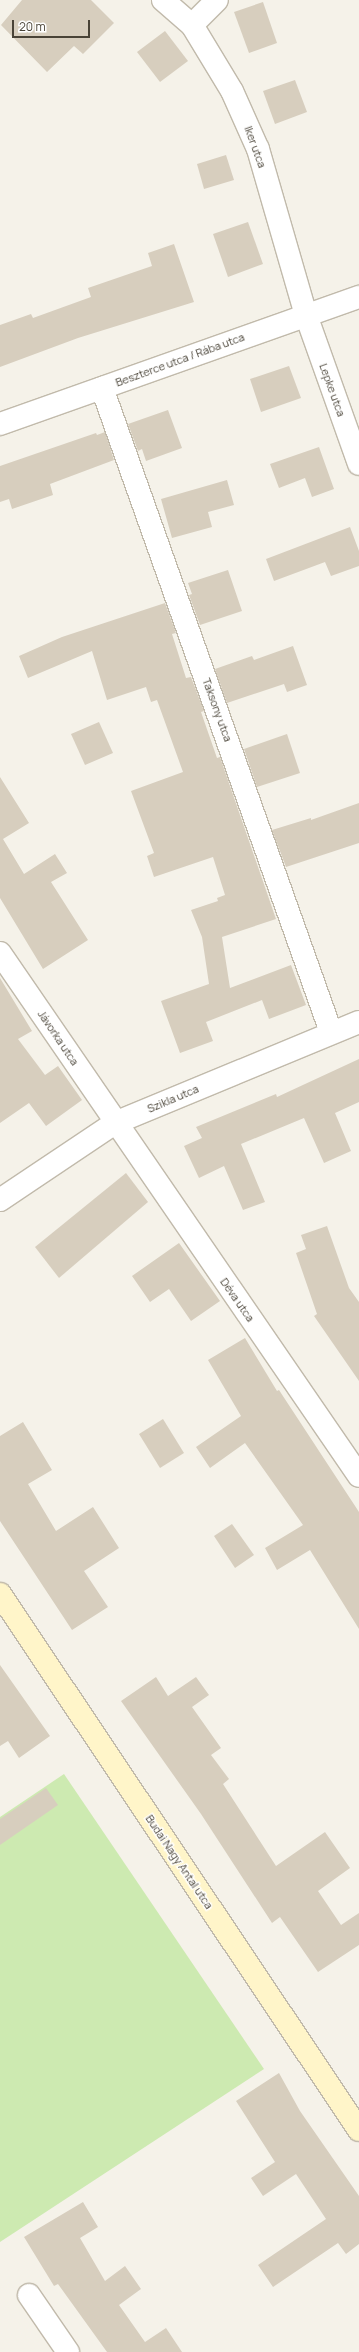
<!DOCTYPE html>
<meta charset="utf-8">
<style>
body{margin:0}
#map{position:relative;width:359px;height:2352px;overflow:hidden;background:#f5f2e9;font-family:Manrope,sans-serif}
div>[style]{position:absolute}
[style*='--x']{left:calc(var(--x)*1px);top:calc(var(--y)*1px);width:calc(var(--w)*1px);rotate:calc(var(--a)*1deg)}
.green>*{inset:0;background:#cdeab1}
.building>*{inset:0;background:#d7cebe}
.roads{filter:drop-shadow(1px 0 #c1baab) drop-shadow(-1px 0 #c1baab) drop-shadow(0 1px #c1baab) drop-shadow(0 -1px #c1baab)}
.minor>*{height:22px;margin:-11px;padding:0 11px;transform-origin:11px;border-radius:11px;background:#fff}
.secondary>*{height:22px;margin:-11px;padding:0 11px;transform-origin:11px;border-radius:11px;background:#fff5c9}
span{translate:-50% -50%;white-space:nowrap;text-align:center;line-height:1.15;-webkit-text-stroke:3px #fff;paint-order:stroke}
.street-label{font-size:11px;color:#494337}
.scale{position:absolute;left:12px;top:20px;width:78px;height:18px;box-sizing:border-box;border:2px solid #494337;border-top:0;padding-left:5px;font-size:12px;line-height:14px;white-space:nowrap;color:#494337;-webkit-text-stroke:3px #fff;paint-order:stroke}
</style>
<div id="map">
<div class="green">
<div style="clip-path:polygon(64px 1774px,264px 2069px,0 2242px,0 1817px)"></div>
</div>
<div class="building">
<div style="clip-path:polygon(22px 0,91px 0,114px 23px,83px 54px,74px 46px,47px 72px,1px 25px)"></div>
<div style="clip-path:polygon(263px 2px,277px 43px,249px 53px,234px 12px)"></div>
<div style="clip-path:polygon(165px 31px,188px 61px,160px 82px,137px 52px)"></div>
<div style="clip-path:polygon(295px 80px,307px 112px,275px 124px,263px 91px)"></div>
<div style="clip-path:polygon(226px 155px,234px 180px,204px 189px,197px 164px)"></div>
<div style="clip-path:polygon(248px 222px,263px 264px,228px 277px,213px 234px)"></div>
<div style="clip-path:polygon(174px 244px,194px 302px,78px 338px,0 367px,0 325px,31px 314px,33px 318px,91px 297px,88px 288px,152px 266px,148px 253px)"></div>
<div style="clip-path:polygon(289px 366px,301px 398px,261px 412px,250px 379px)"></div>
<div style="clip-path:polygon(168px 410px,182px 448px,146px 461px,142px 449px,138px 451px,128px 424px)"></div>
<div style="clip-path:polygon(105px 432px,114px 460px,50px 484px,53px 495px,12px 509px,9px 499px,0 502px,0 466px,96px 433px,97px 435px)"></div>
<div style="clip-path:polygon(319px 447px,334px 489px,312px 497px,305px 478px,279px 488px,270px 464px)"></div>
<div style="clip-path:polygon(227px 480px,234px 505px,208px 512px,212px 527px,172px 538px,161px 499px)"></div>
<div style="clip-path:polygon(350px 527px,359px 551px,359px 566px,331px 576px,325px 562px,274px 581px,266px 559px)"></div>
<div style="clip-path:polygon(228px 570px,242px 611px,200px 625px,189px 595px,192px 594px,188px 583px)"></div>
<div style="clip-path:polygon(165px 603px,176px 633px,172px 634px,186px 678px,191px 677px,204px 711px,201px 712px,217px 758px,220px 757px,276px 919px,222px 937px,230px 988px,291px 965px,306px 1005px,269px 1019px,262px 1000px,206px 1022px,213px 1041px,180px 1053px,161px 1001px,209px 984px,202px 937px,191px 910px,218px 901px,217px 898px,225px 895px,213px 857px,154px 877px,147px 856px,154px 853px,131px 791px,183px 772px,157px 700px,151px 702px,146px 687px,107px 700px,92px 651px,28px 678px,19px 656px,62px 637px)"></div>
<div style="clip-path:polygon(293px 646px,307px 685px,287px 692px,284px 684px,227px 703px,215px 669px,252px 656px,254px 660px)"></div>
<div style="clip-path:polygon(99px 722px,113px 753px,85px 765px,71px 734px)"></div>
<div style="clip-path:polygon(287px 734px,300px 773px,257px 787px,244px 749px)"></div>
<div style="clip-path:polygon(0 777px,29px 823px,3px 839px,24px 874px,55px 854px,67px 873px,51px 882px,88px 940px,43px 969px,0 898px)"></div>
<div style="clip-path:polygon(359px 803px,359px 843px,286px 867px,272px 830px,311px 818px,311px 820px)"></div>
<div style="clip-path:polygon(0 978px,32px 1031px,18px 1039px,45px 1075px,58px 1066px,82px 1100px,46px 1126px,29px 1103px,0 1123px)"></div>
<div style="clip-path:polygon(359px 1059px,359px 1102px,335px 1113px,351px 1151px,324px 1163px,304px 1118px,241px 1144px,265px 1202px,243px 1210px,224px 1166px,199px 1178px,184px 1146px,202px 1138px,196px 1127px,276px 1094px,277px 1097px)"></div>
<div style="clip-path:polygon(126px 1173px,148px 1202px,59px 1278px,35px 1247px)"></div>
<div style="clip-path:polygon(327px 1226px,349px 1288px,359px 1302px,359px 1381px,314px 1316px,317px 1314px,296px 1253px,306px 1249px,301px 1235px)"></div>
<div style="clip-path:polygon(179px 1243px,220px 1301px,191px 1321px,169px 1289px,150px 1302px,132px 1276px)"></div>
<div style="clip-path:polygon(245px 1338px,277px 1391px,279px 1390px,359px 1512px,359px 1629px,310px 1550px,277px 1570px,265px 1548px,303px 1525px,245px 1443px,210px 1468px,196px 1447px,241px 1416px,208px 1360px)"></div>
<div style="clip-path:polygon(163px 1419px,184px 1453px,160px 1468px,139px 1434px)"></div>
<div style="clip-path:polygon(23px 1422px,52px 1470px,28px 1484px,56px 1531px,93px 1507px,119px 1548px,84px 1571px,108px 1607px,72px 1630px,0 1521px,0 1436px)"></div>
<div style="clip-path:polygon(232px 1524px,254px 1555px,235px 1568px,214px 1536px)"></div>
<div style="clip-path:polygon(0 1665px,50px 1736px,19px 1758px,8px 1741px,0 1746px)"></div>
<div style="clip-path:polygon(156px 1677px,168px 1696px,196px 1677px,209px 1695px,192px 1707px,221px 1748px,211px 1755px,229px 1779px,223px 1784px,276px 1866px,325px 1832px,350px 1868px,318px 1891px,341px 1925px,359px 1913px,359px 1945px,318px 1972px,280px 1917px,272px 1923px,201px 1814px,121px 1701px)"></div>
<div style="clip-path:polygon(46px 1788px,58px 1805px,0 1845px,0 1819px)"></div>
<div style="clip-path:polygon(279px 2073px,300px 2111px,359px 2196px,359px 2244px,346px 2254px,338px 2243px,273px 2287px,258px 2265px,326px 2219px,296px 2174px,263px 2196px,251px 2178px,275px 2162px,236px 2101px)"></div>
<div style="clip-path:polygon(83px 2202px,98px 2227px,80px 2238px,105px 2281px,125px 2266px,141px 2289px,119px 2305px,145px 2342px,166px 2328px,182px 2352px,107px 2352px,58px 2284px,54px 2286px,24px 2237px)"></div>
</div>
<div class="roads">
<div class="minor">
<div style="--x:163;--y:0;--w:38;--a:41"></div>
<div style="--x:192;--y:25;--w:77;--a:58.8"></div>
<div style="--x:232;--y:91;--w:64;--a:65.9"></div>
<div style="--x:258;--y:149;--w:173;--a:73.9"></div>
<div style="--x:306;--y:315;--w:158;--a:70.4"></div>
<div style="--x:192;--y:25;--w:35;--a:-45"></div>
<div style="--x:102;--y:388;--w:684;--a:70.43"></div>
<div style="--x:0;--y:424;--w:381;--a:-19.5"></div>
<div style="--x:0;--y:953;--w:634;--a:55.53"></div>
<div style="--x:0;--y:1200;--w:138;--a:-33.8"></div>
<div style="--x:115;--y:1123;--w:264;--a:-22.5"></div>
<div style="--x:29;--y:2295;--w:69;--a:55.6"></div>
</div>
<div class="secondary">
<div style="--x:0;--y:1594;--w:645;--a:56.19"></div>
</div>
</div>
<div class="street-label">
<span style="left:255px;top:147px;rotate:70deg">Iker utca</span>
<span style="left:180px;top:360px;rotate:-20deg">Beszterce utca / Rába utca</span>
<span style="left:332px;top:390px;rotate:70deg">Lepke utca</span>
<span style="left:217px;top:710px;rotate:70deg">Taksony utca</span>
<span style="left:58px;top:1038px;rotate:56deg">Jávorka utca</span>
<span style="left:173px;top:1099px;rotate:-23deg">Szikla utca</span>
<span style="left:237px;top:1300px;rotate:55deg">Déva utca</span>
<span style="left:179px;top:1862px;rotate:56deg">Budai Nagy Antal utca</span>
</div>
<div class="scale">20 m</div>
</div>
